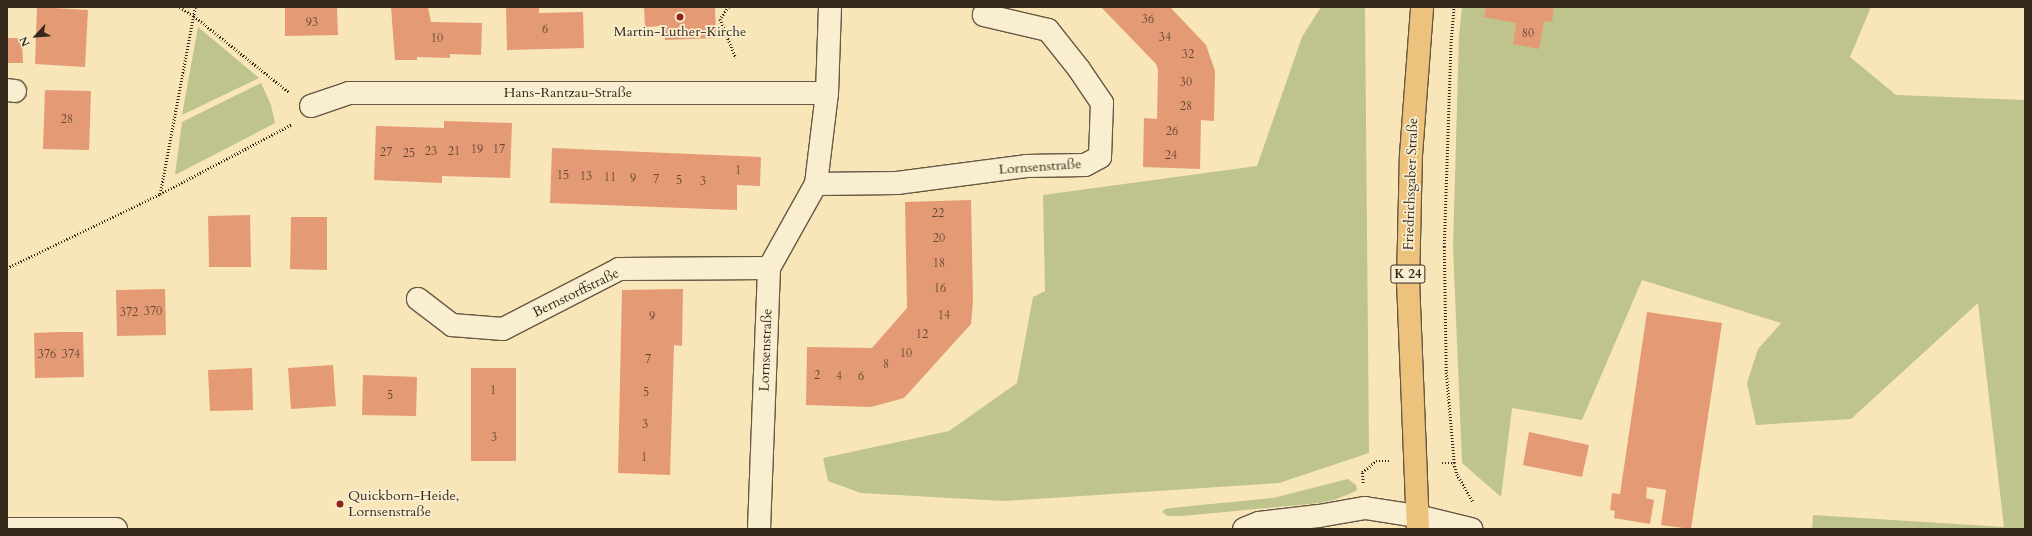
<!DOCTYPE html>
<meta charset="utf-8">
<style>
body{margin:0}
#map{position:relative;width:2032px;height:536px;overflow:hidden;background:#f8e5b8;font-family:Cardo,serif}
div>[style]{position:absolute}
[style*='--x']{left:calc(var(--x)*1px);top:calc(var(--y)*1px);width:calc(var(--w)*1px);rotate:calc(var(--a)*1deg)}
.green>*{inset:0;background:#bfc48d}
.building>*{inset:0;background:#e49b75}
.path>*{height:2.5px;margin-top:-1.25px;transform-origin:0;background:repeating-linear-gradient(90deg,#35291c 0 1px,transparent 0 3px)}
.roads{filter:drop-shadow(1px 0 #665843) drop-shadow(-1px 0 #665843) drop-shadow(0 1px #665843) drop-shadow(0 -1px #665843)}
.street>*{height:22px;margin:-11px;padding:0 11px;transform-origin:11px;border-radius:11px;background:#faeed1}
.primary>*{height:22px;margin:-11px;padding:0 11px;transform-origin:11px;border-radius:11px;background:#ecc27c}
.dots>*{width:11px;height:11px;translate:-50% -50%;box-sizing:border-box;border:2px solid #faeed1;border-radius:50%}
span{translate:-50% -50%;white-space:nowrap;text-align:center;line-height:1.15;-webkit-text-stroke:3.5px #faeed1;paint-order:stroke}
.number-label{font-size:12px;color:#614632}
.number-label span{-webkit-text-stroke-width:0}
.shield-label span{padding:1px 3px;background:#faeed1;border:1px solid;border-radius:3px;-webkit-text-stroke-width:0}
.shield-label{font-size:13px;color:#35291c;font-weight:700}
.poi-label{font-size:14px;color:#35291c}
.left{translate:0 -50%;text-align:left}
.street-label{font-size:14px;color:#35291c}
.frame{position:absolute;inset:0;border:8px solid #35291c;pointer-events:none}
.north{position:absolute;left:16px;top:16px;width:40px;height:40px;-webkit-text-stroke:3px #faeed1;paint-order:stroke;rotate:244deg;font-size:11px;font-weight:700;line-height:16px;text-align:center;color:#35291c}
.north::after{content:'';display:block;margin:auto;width:14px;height:18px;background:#35291c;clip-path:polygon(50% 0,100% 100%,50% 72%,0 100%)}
</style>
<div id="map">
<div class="green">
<div style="clip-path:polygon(1321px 7px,1365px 7px,1369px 453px,1279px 483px,1004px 501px,861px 493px,828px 481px,823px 458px,949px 431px,1017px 383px,1033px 297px,1045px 291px,1043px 195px,1257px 166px,1302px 37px)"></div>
<div style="clip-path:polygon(1462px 7px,1871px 7px,1850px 57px,1896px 95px,2025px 100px,2025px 529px,1812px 529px,1813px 515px,2004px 527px,1978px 303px,1851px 419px,1756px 425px,1747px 383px,1758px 349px,1781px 323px,1642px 280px,1582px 420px,1512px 408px,1501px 497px,1462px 463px,1453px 247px,1459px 36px)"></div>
<div style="clip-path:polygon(198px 27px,259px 78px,182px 115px)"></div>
<div style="clip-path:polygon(261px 83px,271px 105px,275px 123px,175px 175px,182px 122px)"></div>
<div style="clip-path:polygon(1348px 479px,1356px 485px,1357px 490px,1354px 492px,1334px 500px,1319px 503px,1183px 516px,1168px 516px,1162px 512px,1165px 509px,1181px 507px,1273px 498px)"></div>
</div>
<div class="building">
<div style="clip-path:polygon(37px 7px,88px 10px,85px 67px,35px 64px)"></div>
<div style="clip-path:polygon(285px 7px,337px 7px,338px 35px,285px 36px)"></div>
<div style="clip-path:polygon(391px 7px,428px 7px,431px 22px,482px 23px,481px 55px,450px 54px,450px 58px,417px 57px,417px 60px,395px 60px)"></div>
<div style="clip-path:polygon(506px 7px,539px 7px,539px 13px,583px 12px,584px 48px,507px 50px)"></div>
<div style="clip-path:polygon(644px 7px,715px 7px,716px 38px,665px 40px,664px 26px,645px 27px)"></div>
<div style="clip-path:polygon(1101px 7px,1170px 7px,1206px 45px,1215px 71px,1214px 121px,1201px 120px,1200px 169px,1143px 167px,1144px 118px,1157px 119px,1158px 70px,1156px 64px)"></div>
<div style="clip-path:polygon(1486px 7px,1554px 7px,1552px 22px,1544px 21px,1539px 49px,1513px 44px,1516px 23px,1484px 17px)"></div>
<div style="clip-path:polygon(7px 38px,22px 38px,23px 63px,7px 63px)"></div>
<div style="clip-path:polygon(45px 90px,91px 91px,89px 150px,43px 149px)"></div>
<div style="clip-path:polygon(444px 121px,512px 123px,510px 178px,442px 176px,442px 183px,374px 180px,376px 126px,444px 128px)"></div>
<div style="clip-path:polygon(552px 148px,761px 157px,760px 186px,737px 185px,737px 210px,550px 203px)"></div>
<div style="clip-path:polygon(971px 200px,973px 301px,971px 324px,904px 398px,871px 407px,806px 405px,807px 347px,872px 348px,907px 308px,905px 202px)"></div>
<div style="clip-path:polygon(250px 215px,251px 267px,209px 267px,208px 216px)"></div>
<div style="clip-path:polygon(291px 217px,327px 217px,327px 270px,290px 269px)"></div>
<div style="clip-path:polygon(165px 289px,166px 335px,117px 336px,116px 290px)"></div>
<div style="clip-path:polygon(683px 289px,682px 346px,674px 345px,670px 475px,618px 473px,622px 290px)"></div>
<div style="clip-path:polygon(1647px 312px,1722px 323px,1691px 529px,1661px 525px,1666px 490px,1647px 487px,1646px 498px,1654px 500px,1650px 524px,1614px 518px,1615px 511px,1610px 510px,1612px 493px,1620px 494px)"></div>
<div style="clip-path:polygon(59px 332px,83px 332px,84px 377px,35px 378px,34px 333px)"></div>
<div style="clip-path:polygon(333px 365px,336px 406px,291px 409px,288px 368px)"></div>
<div style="clip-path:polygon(252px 368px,253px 410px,210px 411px,208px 370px)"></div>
<div style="clip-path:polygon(471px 368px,516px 368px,516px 461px,471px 461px)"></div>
<div style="clip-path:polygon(363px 375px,417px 377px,416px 416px,362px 415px)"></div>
<div style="clip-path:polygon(1529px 432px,1589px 445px,1582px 477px,1523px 465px)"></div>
</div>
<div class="path">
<div style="--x:180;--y:7;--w:17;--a:33"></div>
<div style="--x:194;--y:16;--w:123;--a:38.7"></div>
<div style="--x:729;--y:7;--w:15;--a:127"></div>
<div style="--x:720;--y:19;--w:42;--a:67.7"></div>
<div style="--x:160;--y:194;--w:149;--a:-27.9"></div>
<div style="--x:7;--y:268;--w:170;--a:-25.8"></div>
<div style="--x:160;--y:194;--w:190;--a:-79.4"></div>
<div style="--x:1442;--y:463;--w:12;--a:0"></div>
<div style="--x:1454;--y:463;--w:92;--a:-95"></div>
<div style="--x:1446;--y:371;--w:124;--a:-90.9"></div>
<div style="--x:1444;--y:247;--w:207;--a:-88.1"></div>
<div style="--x:1451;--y:40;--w:33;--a:-85"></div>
<div style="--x:1454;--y:463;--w:11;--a:75"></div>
<div style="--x:1457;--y:474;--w:32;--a:60"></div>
<div style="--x:1363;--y:483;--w:11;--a:-95"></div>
<div style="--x:1362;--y:472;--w:18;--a:-38"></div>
<div style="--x:1376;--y:461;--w:13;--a:0"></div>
</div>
<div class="roads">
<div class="street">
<div style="--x:7;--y:90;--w:8;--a:7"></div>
<div style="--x:311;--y:106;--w:40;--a:-18.9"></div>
<div style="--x:349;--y:93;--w:478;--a:0"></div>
<div style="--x:816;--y:184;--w:81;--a:-0.7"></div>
<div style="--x:897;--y:183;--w:130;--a:-7.5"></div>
<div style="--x:1026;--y:166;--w:59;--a:-1"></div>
<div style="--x:1085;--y:165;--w:17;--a:-28"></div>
<div style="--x:1100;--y:157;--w:54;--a:-87.9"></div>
<div style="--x:1102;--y:103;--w:41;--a:-124.1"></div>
<div style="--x:1079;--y:69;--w:50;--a:-128.5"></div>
<div style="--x:1048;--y:30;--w:66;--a:-166.8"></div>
<div style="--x:418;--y:299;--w:43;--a:37.4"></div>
<div style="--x:452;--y:325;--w:51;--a:4.5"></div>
<div style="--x:503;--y:329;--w:131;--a:-27.3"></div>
<div style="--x:619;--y:269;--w:150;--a:-0.4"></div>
<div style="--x:7;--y:529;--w:109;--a:0"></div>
<div style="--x:759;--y:529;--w:261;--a:-87.8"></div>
<div style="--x:769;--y:268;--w:96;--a:-60.8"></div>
<div style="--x:816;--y:184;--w:92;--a:-83.1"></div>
<div style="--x:827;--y:93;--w:86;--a:-88"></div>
<div style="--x:1244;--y:529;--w:16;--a:-22"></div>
<div style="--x:1259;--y:523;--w:60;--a:-6.7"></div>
<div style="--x:1319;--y:516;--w:47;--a:-9.9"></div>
<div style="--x:1365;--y:508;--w:53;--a:8.7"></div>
<div style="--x:1417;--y:516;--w:56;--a:13.5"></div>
</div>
<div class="primary">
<div style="--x:1418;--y:529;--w:245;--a:-92.3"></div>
<div style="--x:1408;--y:284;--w:129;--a:-88.7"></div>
<div style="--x:1411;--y:155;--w:148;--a:-85.7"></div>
</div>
</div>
<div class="dots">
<div style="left:680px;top:17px;background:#8f2418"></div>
<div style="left:340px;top:504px;background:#8f2418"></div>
</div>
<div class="number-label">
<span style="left:1148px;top:20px">36</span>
<span style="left:312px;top:23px">93</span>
<span style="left:545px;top:30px">6</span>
<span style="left:1528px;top:34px">80</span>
<span style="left:1165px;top:38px">34</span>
<span style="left:437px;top:39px">10</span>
<span style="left:1188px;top:55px">32</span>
<span style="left:1186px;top:83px">30</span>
<span style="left:1186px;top:107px">28</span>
<span style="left:67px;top:120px">28</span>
<span style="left:1172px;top:132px">26</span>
<span style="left:477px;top:150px">19</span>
<span style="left:499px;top:150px">17</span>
<span style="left:431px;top:152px">23</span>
<span style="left:454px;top:152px">21</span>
<span style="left:386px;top:153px">27</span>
<span style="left:409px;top:154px">25</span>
<span style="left:1171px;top:156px">24</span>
<span style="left:738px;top:171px">1</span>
<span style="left:563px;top:176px">15</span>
<span style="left:586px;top:177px">13</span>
<span style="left:610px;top:178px">11</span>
<span style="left:633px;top:179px">9</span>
<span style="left:656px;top:180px">7</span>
<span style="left:679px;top:181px">5</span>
<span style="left:703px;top:182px">3</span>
<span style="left:938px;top:214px">22</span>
<span style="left:939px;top:239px">20</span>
<span style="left:939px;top:264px">18</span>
<span style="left:940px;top:289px">16</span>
<span style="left:153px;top:312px">370</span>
<span style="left:129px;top:313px">372</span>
<span style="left:944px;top:316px">14</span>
<span style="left:652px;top:317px">9</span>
<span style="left:922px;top:335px">12</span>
<span style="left:906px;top:354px">10</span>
<span style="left:47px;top:355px">376</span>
<span style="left:71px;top:355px">374</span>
<span style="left:648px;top:360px">7</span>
<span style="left:886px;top:365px">8</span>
<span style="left:817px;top:376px">2</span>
<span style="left:839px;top:377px">4</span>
<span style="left:861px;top:377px">6</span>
<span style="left:493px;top:391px">1</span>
<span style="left:646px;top:393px">5</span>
<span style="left:390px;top:396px">5</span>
<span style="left:645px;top:425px">3</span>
<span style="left:494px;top:438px">3</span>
<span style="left:644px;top:458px">1</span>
</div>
<div class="shield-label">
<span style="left:1408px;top:274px">K 24</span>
</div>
<div class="poi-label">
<span style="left:680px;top:32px">Martin-Luther-Kirche</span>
<span class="left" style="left:348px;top:504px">Quickborn-Heide,<br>Lornsenstraße</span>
</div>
<div class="street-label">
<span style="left:568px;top:93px">Hans-Rantzau-Straße</span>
<span style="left:1040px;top:167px;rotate:-4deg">Lornsenstraße</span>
<span style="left:1411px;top:184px;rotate:-88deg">Friedrichsgaber Straße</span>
<span style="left:576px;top:293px;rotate:-26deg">Bernstorffstraße</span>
<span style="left:766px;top:350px;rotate:-88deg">Lornsenstraße</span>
</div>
<div class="frame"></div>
<div class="north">N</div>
</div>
